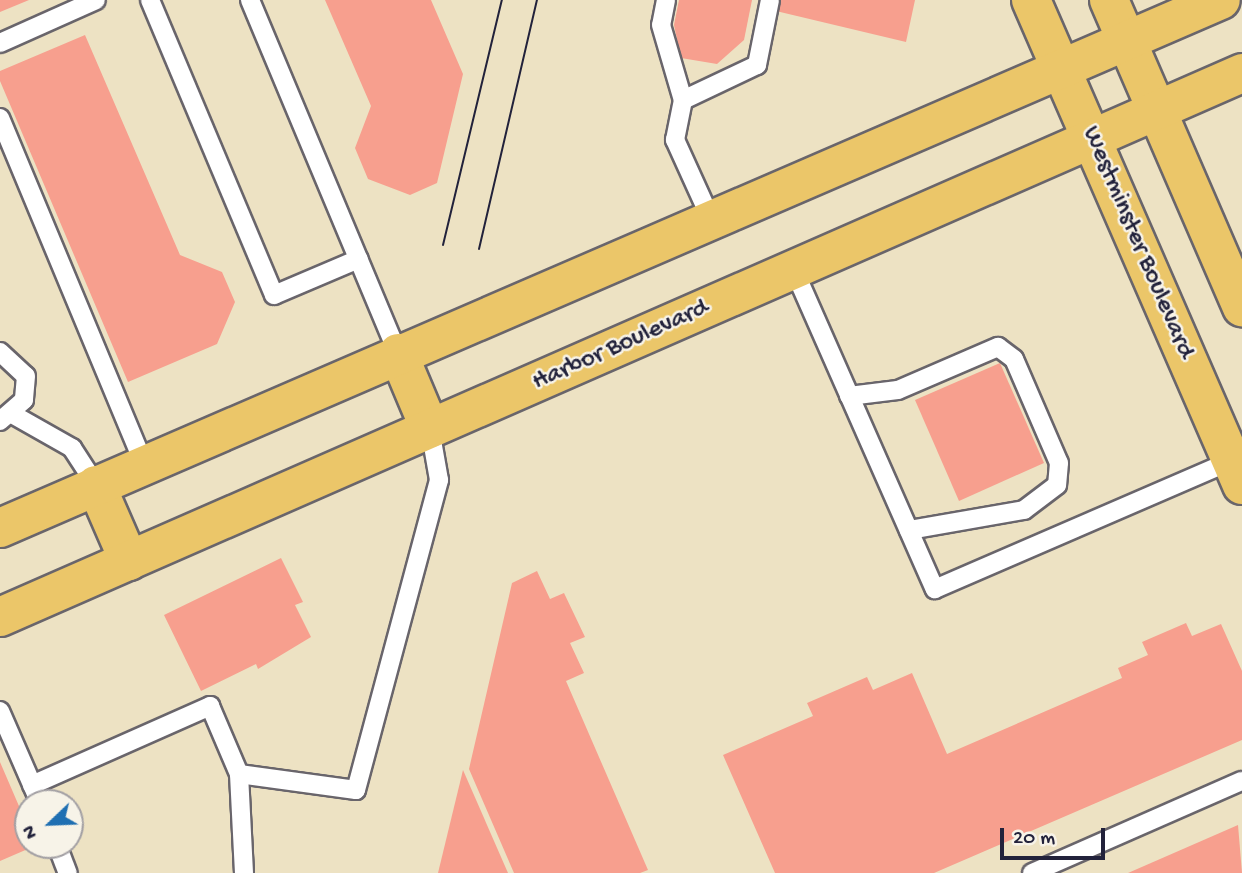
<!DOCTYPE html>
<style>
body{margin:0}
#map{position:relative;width:1242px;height:873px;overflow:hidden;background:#ede2c3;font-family:"Gochi Hand",sans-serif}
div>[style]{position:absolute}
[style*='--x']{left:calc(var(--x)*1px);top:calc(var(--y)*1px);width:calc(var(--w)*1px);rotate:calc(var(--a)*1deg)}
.building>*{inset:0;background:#f79f8e}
.roads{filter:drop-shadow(2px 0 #69656b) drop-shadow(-2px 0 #69656b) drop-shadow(0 2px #69656b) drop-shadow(0 -2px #69656b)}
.lane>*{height:18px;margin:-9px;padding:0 9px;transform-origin:9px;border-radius:9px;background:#fff}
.primary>*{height:38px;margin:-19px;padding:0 19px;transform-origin:19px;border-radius:19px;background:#ebc669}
.tram>*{height:2px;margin:-1px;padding:0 1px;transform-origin:1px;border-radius:1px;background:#22223b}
span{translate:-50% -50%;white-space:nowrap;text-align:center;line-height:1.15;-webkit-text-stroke:5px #f7f3e8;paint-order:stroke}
.street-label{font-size:26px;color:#22223b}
.north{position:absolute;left:14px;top:789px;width:70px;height:70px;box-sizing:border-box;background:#f7f3e8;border:2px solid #a29fa3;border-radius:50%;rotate:247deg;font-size:19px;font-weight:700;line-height:28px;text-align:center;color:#22223b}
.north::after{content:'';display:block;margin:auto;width:24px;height:32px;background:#1f6fb2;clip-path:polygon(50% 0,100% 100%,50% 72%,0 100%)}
.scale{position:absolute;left:1000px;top:828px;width:105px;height:32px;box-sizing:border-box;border:4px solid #22223b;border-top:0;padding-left:9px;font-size:21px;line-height:24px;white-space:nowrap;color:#22223b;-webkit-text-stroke:5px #f7f3e8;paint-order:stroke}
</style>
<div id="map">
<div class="building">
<div style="clip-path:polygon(0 0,29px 0,0 12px)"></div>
<div style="clip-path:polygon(325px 0,431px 0,463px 74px,437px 183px,410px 195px,368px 179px,355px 148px,371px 106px)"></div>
<div style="clip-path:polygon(679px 0,752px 0,744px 40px,717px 64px,681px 58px,674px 25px)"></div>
<div style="clip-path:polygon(779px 0,915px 0,906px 42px,776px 11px)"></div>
<div style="clip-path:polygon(85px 35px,180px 255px,222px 272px,235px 302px,217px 344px,128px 382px,0 81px,0 71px)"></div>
<div style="clip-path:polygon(1000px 363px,1044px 463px,959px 501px,915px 400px)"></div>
<div style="clip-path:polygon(281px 558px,303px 602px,295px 605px,311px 637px,258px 669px,256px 664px,201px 691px,164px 615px)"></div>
<div style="clip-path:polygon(537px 571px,550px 599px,564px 593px,585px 637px,570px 643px,584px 673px,566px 681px,648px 870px,640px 873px,514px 873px,469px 769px,512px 583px)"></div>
<div style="clip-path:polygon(1186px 623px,1192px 636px,1221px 624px,1242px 671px,1242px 740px,934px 873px,775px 873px,723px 755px,813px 716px,807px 703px,867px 677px,873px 690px,912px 673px,947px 754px,1122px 678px,1118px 668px,1148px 655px,1142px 642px)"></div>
<div style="clip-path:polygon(0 762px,28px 827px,28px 845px,37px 845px,0 861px)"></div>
<div style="clip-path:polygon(463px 770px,508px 873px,438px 873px)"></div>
<div style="clip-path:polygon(1238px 825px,1242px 873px,1128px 873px)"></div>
</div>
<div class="roads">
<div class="lane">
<div style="--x:150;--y:0;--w:320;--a:67.2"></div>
<div style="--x:274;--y:295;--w:92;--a:-23"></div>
<div style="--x:250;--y:0;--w:383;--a:67.3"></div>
<div style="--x:666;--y:0;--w:25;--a:101"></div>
<div style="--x:661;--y:25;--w:78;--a:73.7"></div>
<div style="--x:0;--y:43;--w:105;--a:-24.1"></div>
<div style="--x:0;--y:118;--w:375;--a:67.4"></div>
<div style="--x:710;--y:217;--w:85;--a:-114.4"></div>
<div style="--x:675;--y:140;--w:41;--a:-78.7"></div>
<div style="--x:683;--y:100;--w:82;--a:-25.3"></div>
<div style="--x:757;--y:65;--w:66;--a:-78.7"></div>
<div style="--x:794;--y:270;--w:349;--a:66.2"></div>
<div style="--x:935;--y:589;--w:322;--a:-23.4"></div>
<div style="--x:0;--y:352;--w:35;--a:43"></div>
<div style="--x:26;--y:376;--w:24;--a:95"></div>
<div style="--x:24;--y:400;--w:32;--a:139"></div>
<div style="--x:849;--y:396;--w:49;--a:-7"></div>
<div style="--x:898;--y:390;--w:109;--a:-23.3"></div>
<div style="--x:998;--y:347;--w:20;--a:37"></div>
<div style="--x:1014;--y:359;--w:113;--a:66.6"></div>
<div style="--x:1059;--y:463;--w:22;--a:95"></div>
<div style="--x:1057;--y:485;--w:41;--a:142.9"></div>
<div style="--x:1024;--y:510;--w:117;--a:170.1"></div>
<div style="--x:12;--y:414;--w:69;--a:29.5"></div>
<div style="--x:72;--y:448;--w:44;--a:57"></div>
<div style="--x:0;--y:711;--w:100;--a:66.5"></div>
<div style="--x:32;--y:785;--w:195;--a:-23.9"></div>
<div style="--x:210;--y:706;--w:74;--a:66.9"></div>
<div style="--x:57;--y:845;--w:30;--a:69"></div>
<div style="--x:244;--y:873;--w:99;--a:-92.9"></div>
<div style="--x:239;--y:774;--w:118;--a:7.8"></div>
<div style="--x:356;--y:790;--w:321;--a:-75"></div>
<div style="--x:439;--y:480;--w:52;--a:-100"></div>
<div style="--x:1032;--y:873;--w:229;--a:-23.7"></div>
</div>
<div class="primary">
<div style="--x:1031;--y:0;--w:529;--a:66.49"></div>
<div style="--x:1109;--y:0;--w:335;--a:66.6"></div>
<div style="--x:398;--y:353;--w:82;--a:67.2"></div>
<div style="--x:96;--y:485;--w:83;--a:66.5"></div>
<div style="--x:0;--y:528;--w:1330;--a:-23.39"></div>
<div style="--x:0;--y:617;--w:1356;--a:-23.65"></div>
</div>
</div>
<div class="tram">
<div style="--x:443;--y:245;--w:252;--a:-76.5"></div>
<div style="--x:479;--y:249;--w:256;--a:-76.9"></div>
</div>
<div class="street-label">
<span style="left:1137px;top:243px;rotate:67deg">Westminster Boulevard</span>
<span style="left:621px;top:346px;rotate:-24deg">Harbor Boulevard</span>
</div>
<div class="north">N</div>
<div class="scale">20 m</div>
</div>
